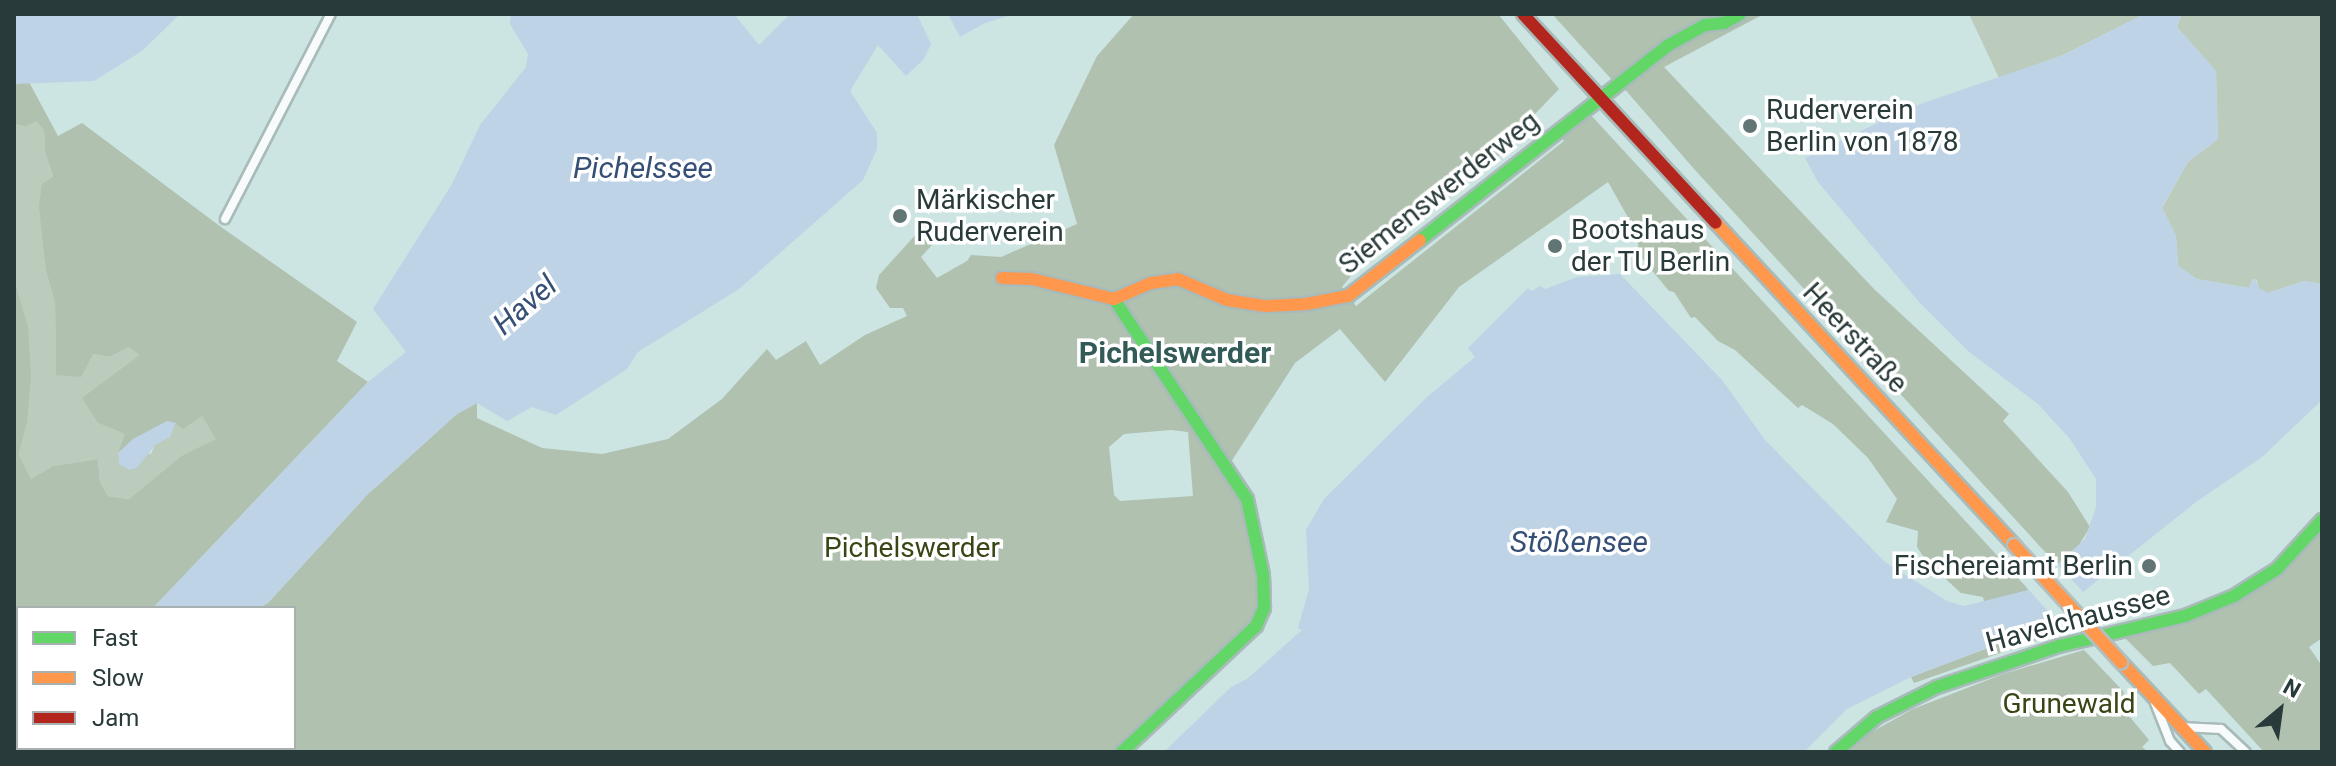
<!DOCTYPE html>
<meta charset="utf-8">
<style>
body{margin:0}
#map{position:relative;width:2336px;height:766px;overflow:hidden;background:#cce4e2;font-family:Roboto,sans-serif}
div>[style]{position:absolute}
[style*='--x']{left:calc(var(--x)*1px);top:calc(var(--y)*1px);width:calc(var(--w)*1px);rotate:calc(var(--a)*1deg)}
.green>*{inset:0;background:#bbcbbc}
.forest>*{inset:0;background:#b0c1b0}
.water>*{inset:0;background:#bfd3e6}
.pier>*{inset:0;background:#cce4e2}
.roads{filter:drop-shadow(2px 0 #a8bbb9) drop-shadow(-2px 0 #a8bbb9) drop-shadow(0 2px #a8bbb9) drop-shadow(0 -2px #a8bbb9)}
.street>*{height:8px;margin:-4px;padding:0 4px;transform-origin:4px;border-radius:4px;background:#f7fbfb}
.fast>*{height:12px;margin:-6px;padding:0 6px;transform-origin:6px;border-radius:6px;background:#63d668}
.slow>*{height:12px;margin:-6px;padding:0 6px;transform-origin:6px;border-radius:6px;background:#ff974d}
.jam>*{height:12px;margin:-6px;padding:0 6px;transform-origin:6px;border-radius:6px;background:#b3261e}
.bridges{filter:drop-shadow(2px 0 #b2bfbe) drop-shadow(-2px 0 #b2bfbe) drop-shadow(0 2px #b2bfbe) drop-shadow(0 -2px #b2bfbe)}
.slow-bridge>*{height:12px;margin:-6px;padding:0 6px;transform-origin:6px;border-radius:6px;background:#ff974d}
.dots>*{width:22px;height:22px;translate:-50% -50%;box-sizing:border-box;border:4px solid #fff;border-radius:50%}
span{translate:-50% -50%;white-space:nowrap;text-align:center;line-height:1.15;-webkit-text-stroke:7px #fff;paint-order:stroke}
.poi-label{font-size:28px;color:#283a39}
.left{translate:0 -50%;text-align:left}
.right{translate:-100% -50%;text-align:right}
.street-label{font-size:28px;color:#283a39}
.park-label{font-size:28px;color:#384514}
.water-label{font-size:30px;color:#354f76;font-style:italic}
.neighbourhood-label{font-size:30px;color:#325b58;font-weight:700}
.frame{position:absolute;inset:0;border:16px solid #283a39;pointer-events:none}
.legend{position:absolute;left:16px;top:606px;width:280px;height:144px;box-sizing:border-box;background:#fff;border:2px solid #a9b0b0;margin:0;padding:10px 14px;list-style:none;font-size:24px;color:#283a39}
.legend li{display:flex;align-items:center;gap:16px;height:40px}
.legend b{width:40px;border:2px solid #a9b0b0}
.north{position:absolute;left:2240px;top:670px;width:80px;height:80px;-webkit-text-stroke:6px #fff;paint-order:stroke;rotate:29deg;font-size:22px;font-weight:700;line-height:32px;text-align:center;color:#283a39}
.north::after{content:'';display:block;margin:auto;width:28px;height:36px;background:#283a39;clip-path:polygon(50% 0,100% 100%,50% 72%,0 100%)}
</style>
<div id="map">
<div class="green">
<div style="clip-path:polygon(1969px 14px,2144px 14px,2063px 55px,1999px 78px)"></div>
<div style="clip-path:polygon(2182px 14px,2322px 14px,2322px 284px,2304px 281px,2268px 293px,2258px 288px,2257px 280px,2253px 279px,2249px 288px,2197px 279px,2178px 266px,2176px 236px,2162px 208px,2188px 162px,2218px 139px,2216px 71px,2177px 27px)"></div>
<div style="clip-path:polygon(36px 121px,44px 130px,45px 152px,53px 178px,46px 271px,55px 303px,56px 374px,93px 354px,110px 357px,129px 347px,141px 355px,98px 423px,126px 434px,118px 453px,151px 454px,155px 445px,170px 437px,176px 423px,202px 416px,217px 439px,181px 456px,129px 499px,108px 496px,100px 482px,98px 459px,53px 466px,31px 479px,19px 455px,27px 423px,28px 326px,14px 278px,14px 124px)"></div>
</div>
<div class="forest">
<div style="clip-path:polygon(evenodd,1134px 14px,1498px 14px,1559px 89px,1534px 115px,1545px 130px,1536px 136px,1531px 130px,1358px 267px,1342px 287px,1356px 306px,1564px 141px,1559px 135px,1588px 112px,2029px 590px,1984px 602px,1983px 597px,1961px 593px,1927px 562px,1917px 547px,1918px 531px,1886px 522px,1897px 499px,1868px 458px,1833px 424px,1802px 405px,1798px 408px,1735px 350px,1718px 341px,1695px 317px,1691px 318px,1674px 292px,1669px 291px,1641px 257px,1634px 228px,1608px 182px,1459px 287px,1385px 382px,1340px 329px,1295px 363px,1229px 465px,1254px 502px,1267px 614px,1129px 752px,210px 752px,207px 748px,294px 748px,294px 608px,259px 608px,268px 603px,367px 495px,457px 414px,477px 403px,477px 418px,542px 448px,602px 454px,668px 439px,722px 399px,767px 349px,776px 360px,806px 341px,820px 365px,865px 335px,907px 316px,903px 308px,890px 308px,876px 288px,879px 275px,920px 230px,923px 217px,929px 218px,941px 235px,921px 257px,937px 278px,967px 261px,971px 255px,1001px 257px,1077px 224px,1054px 145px,1097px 56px,1134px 14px,1171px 430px,1188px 432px,1193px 496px,1120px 501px,1114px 495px,1109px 447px,1124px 434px,1171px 430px)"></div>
<div style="clip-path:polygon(1552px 14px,1760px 16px,1664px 67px,1874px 289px,2009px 414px,2003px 421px,2068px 492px,2090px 527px,2076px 550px,2058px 566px,1695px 170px,1622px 86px,1613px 81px)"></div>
<div style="clip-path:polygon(29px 82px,58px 136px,82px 123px,221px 227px,357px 322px,337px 361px,368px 382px,153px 608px,18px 608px,20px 748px,18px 751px,14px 748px,14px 278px,28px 326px,31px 377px,27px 423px,19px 455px,31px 479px,53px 466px,98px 459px,100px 482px,108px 496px,129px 499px,181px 456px,216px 439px,202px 416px,183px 429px,176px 424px,170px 437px,155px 445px,137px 468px,129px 470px,119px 464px,118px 453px,125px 434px,98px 423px,82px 398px,140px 355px,129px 347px,110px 357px,93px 354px,81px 377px,56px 375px,55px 303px,46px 271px,39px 206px,42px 184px,53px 177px,45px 152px,44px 130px,36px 121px,26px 126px,14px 124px,14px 84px)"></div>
<div style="clip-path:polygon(2322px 528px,2322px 638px,2309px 647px,2322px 666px,2322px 752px,2264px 752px,2206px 689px,2199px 694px,2170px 663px,2153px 666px,2124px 637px,2186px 620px,2235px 602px)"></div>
<div style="clip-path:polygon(2053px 616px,2066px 630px,1914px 683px,1911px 677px,2017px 637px)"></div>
<div style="clip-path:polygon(2084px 650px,2124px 692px,2120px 705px,2149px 740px,2142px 747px,2149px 752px,1850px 752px,1870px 733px,1913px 709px,2003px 674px)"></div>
</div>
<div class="water">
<div style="clip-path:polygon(14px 14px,180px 14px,142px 51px,94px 81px,14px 84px)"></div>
<div style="clip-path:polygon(511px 14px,734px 14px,759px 45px,790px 14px,917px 14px,931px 44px,924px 59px,906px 76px,878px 45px,850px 91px,877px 133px,877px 149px,863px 180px,739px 289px,638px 352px,627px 369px,556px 415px,532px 407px,507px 421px,477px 403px,457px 414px,367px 495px,268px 603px,259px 608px,153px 608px,368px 382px,406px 352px,373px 309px,452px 184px,480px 125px,526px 67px,528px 54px,510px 24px)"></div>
<div style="clip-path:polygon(948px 14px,1015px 14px,985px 23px,960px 37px)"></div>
<div style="clip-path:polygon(2144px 14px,2182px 14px,2177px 27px,2216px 71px,2218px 139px,2188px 162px,2162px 207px,2176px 236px,2178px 266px,2197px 279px,2248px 288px,2255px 278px,2259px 288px,2268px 293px,2304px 281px,2322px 284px,2322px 400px,2262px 457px,2196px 502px,2053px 616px,2017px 637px,1911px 677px,1847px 709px,1804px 752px,1164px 752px,1231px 687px,1247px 679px,1302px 630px,1298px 628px,1309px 589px,1306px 530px,1324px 499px,1427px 397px,1475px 357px,1468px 348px,1528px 288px,1531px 291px,1540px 286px,1545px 289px,1577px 277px,1620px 274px,1722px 380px,1765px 440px,1885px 562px,1947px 601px,1964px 606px,2029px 590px,2085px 539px,2096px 507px,2096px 479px,2070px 439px,2038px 404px,1968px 351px,1919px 302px,1818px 182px,1805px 158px,1906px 109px,2063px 55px)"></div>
<div style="clip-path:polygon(167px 421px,176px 423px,170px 437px,155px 445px,137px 468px,129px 470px,119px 464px,118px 453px,133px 439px)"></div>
<div style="clip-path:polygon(14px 748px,17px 751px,20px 748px,135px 748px,132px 752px,14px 752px)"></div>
</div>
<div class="pier">
<div style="clip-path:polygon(2056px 563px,2084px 593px,2055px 619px,2026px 587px)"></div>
</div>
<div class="roads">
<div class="street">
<div style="--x:225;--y:219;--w:231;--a:-62.7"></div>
<div style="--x:2155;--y:703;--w:41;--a:68.5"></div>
<div style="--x:2170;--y:741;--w:15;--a:48"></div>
<div style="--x:2181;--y:727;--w:40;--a:2.9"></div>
<div style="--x:2221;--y:729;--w:34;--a:43"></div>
</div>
<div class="fast">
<div style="--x:1420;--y:240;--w:314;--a:-38.1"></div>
<div style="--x:1667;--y:46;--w:43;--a:-28.9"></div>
<div style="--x:1705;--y:25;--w:19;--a:-6"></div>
<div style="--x:1724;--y:23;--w:18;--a:-29"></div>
<div style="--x:1114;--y:299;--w:240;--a:56.4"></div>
<div style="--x:1247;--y:499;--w:78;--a:78.1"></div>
<div style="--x:1263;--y:575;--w:33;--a:88"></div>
<div style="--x:1264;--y:608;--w:20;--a:114"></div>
<div style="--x:1256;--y:626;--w:184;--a:136.8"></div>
<div style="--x:1836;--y:752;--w:54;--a:-40.5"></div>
<div style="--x:1877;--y:717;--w:67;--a:-26.6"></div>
<div style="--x:1937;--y:687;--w:129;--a:-18.6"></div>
<div style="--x:2059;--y:646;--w:130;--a:-13.4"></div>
<div style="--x:2185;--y:616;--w:53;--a:-22.2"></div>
<div style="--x:2234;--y:596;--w:51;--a:-32.1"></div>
<div style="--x:2277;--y:569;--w:67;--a:-47.4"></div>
</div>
<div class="slow">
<div style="--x:1716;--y:223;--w:439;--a:47.2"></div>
<div style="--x:1002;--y:278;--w:30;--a:2"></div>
<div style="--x:1032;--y:279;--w:84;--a:13.7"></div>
<div style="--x:1114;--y:299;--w:40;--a:-23.4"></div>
<div style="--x:1151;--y:283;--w:27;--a:-8"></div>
<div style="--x:1178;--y:279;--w:53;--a:23.2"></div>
<div style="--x:1227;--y:300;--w:39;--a:9"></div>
<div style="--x:1266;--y:306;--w:40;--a:-2.9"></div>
<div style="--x:1306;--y:304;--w:43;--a:-10.8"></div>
<div style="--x:1348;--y:296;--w:91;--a:-37.9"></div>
<div style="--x:2121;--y:662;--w:123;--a:47"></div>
</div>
<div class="jam">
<div style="--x:1523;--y:14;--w:284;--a:47.3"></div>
</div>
</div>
<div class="bridges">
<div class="slow-bridge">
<div style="--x:2014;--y:545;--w:159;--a:47.6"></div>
</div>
</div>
<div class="dots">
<div style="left:1750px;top:126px;background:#617674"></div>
<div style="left:900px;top:216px;background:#617674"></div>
<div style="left:1555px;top:246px;background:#617674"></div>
<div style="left:2149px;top:566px;background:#617674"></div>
</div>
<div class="poi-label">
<span class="left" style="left:1766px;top:126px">Ruderverein<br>Berlin von 1878</span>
<span class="left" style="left:916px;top:216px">Märkischer<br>Ruderverein</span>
<span class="left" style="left:1571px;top:246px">Bootshaus<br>der TU Berlin</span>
<span class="right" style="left:2133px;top:566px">Fischereiamt Berlin</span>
</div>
<div class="street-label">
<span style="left:1439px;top:193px;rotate:-38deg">Siemenswerderweg</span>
<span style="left:1855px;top:338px;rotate:47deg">Heerstraße</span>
<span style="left:2078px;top:619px;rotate:-15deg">Havelchaussee</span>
</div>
<div class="park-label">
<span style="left:912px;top:548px">Pichelswerder</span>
<span style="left:2069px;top:704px">Grunewald</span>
</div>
<div class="water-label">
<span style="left:643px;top:168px">Pichelssee</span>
<span style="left:525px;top:305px;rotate:-41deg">Havel</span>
<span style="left:1579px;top:542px">Stößensee</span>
</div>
<div class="neighbourhood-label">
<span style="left:1175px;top:353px">Pichelswerder</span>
</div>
<div class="frame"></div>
<ul class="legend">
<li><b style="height:10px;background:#63d668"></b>Fast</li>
<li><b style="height:10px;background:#ff974d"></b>Slow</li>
<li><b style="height:10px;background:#b3261e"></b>Jam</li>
</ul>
<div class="north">N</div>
</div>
